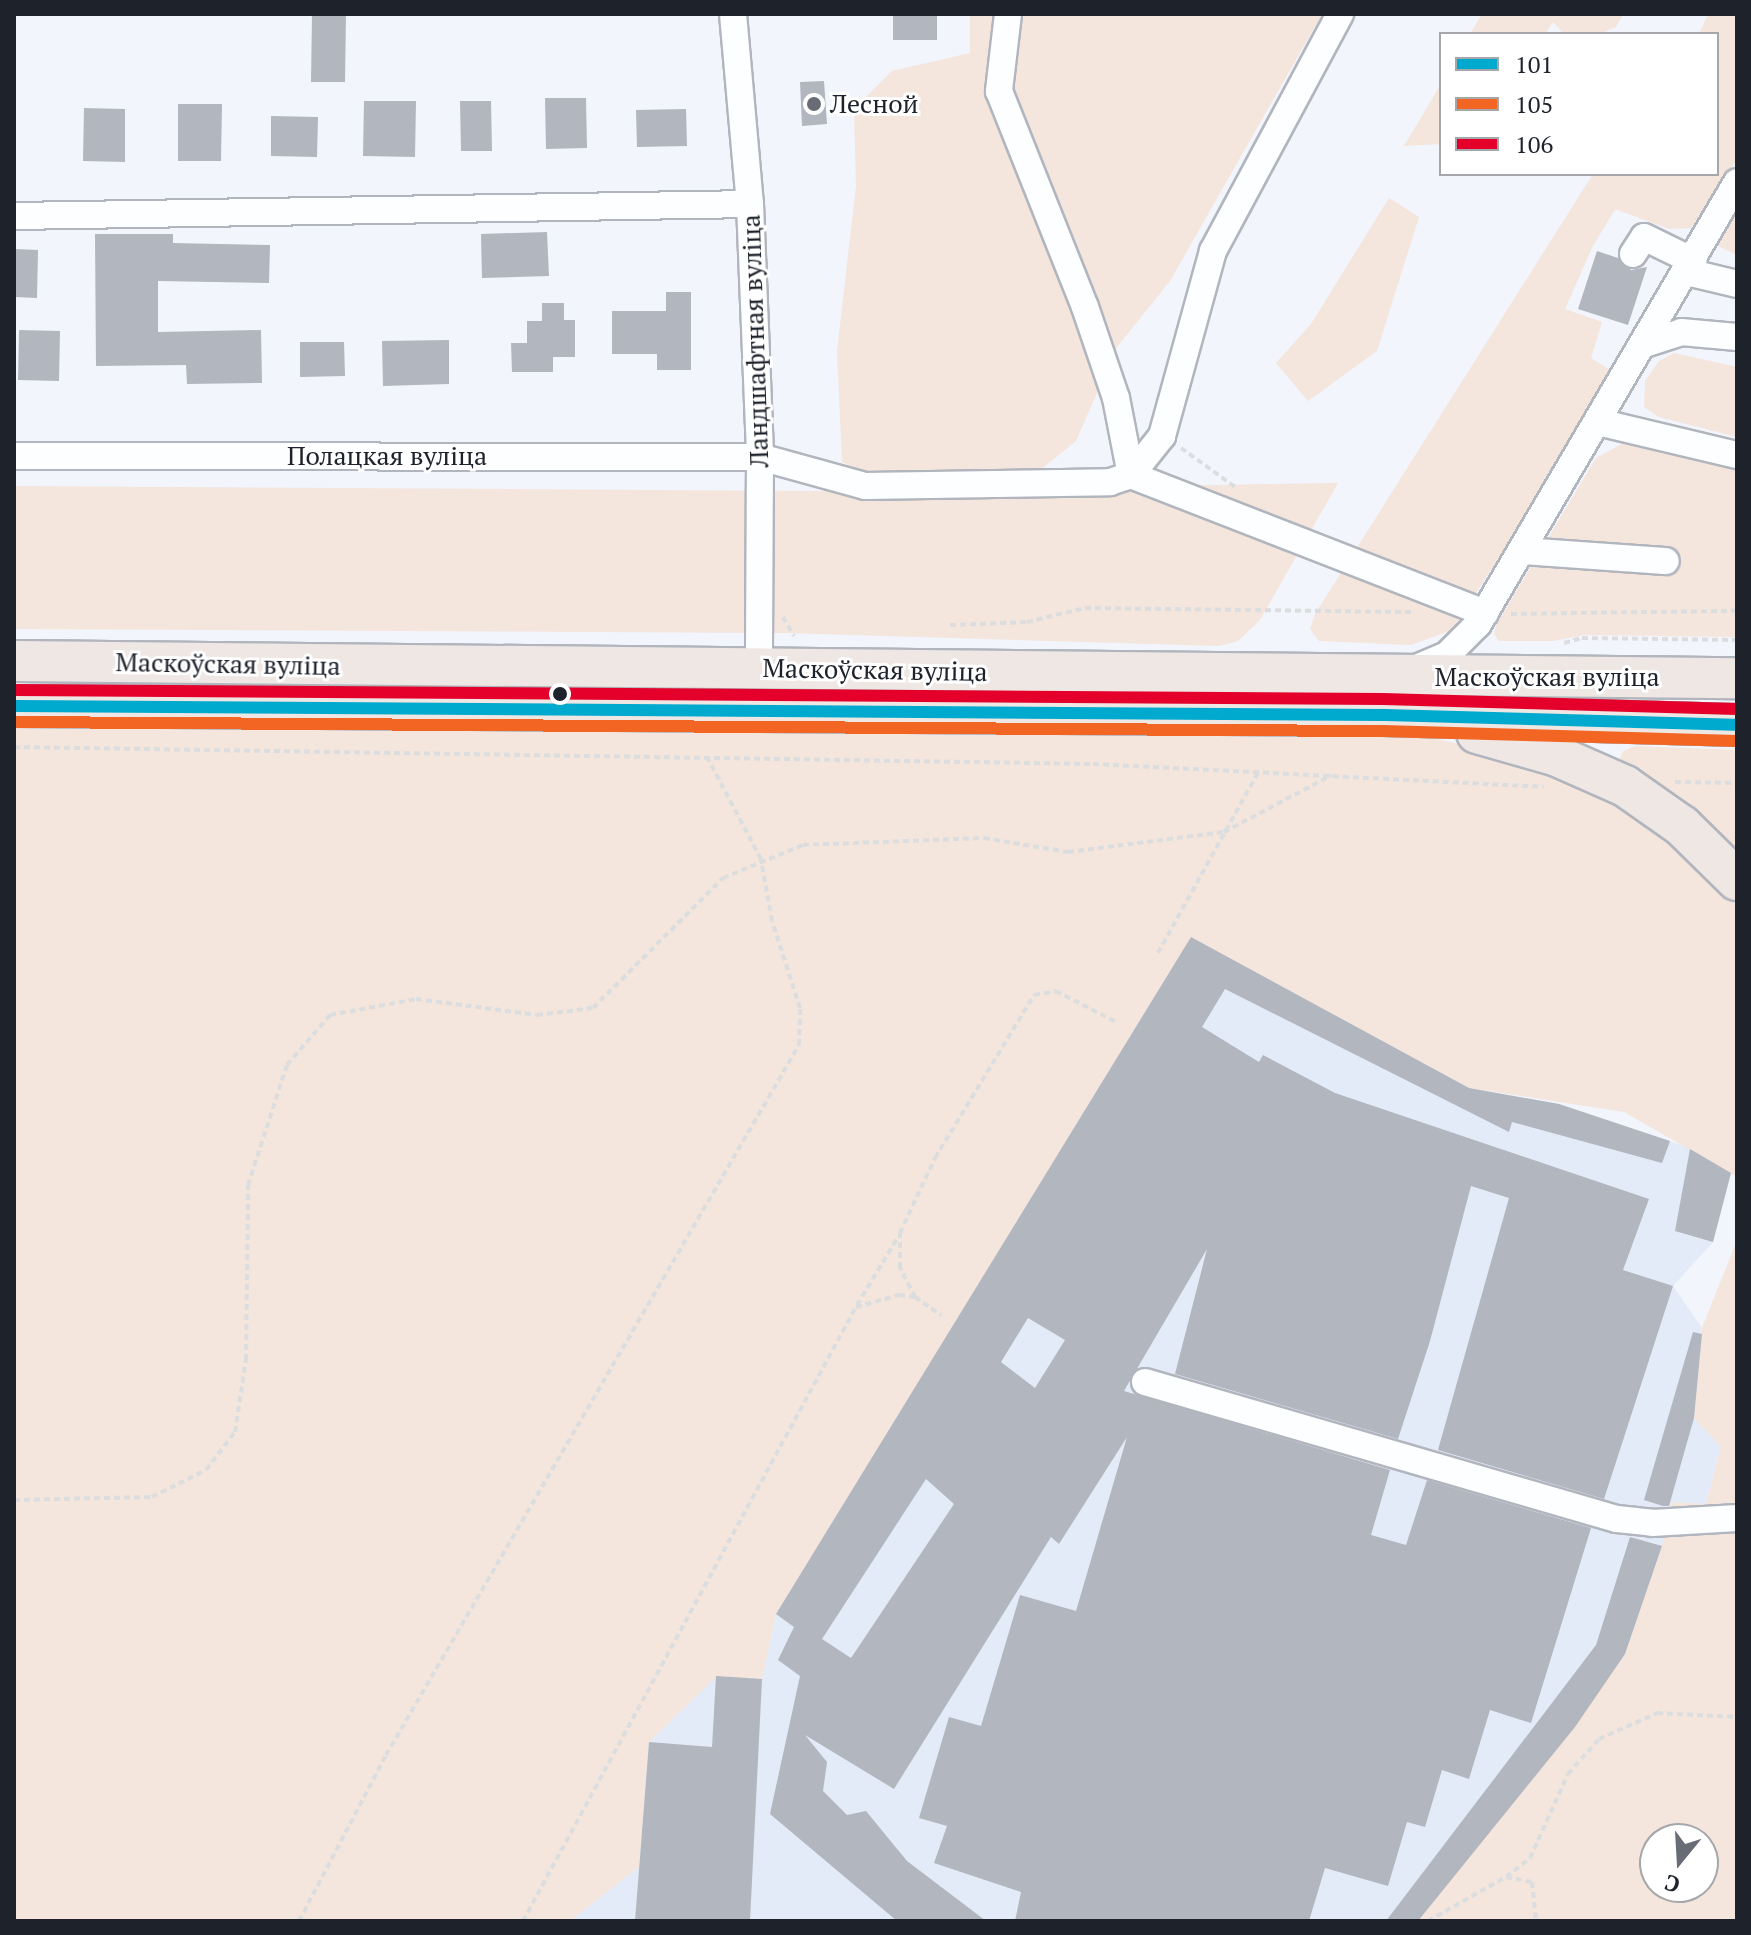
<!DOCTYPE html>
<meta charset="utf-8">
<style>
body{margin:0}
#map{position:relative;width:1751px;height:1935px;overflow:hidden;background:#f2f5fc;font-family:"PT Serif",serif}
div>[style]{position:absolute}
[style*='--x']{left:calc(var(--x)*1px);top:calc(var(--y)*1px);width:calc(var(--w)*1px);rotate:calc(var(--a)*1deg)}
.built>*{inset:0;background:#e3eaf8}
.green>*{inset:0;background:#f4e5dd}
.building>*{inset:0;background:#b2b6be}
.path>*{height:4px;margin-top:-2px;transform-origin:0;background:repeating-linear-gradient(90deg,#dcdddf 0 6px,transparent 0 10px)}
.roads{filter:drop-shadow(2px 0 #b1b5bd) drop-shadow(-2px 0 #b1b5bd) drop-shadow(0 2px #b1b5bd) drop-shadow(0 -2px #b1b5bd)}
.minor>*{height:26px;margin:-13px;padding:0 13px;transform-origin:13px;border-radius:13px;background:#fdfeff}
.highway>*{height:40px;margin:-20px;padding:0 20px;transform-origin:20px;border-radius:20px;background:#eee7e3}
.bus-1>*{height:12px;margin:-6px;padding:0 6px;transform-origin:6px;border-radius:6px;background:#00a9ce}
.bus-2>*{height:12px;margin:-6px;padding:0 6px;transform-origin:6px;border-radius:6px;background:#f26522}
.bus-3>*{height:12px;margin:-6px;padding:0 6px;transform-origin:6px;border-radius:6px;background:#e4002b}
.dots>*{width:22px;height:22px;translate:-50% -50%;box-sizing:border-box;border:4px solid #fff;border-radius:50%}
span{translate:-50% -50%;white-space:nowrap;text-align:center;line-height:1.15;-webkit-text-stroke:6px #fff;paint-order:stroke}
.poi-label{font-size:26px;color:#1d222b}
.left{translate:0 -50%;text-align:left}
.street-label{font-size:26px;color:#1d222b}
.frame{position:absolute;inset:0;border:16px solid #1d222b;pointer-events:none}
.legend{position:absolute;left:1439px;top:32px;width:280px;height:144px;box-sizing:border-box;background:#fff;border:2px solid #a5a7aa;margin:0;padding:10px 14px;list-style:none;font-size:24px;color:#1d222b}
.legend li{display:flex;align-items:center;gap:16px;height:40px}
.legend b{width:40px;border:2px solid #a5a7aa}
.north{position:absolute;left:1639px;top:1823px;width:80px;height:80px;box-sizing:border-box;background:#fff;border:2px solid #a5a7aa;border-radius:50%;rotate:198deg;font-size:22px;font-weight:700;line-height:32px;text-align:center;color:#1d222b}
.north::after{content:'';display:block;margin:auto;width:28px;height:36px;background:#686c74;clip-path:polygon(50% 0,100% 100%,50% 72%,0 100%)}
</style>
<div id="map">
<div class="built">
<div style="clip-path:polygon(1191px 937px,1469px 1088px,1559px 1104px,1687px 1147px,1731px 1173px,1713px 1242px,1673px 1286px,1702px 1328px,1694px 1418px,1721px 1446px,1706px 1504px,1671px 1502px,1662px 1546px,1625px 1654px,1418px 1921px,570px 1921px,639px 1867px,649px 1742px,716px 1676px,762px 1679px,776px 1614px)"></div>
</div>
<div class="green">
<div style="clip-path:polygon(970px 14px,1322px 14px,1170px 281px,1117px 347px,1076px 441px,1034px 475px,881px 481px,842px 462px,837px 351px,856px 186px,854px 109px,892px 71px,970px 53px)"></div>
<div style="clip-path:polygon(1482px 14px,1623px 14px,1616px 27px,1599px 34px,1564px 34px,1553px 22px,1545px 34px,1470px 34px)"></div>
<div style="clip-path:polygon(1708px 14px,1737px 14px,1737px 159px,1691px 228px,1669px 229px,1615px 209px,1592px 248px,1565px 309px,1602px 322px,1591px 358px,1612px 371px,1591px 415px,1452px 630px,1411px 645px,1319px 641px,1310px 629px,1315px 614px,1593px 174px,1717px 174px,1717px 34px,1699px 34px)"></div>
<div style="clip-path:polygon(1441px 84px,1441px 144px,1404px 146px)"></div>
<div style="clip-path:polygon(1389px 198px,1419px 217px,1377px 351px,1308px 401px,1276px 363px,1311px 324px)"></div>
<div style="clip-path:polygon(1737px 210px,1737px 255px,1714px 244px)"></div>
<div style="clip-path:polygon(1674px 353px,1737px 367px,1737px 437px,1659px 417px,1644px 407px,1645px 381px,1659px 361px)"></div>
<div style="clip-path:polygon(1627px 441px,1737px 465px,1737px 637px,1584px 635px,1554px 641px,1499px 641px,1494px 634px,1497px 623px,1596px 458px)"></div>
<div style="clip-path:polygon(1338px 483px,1260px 620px,1238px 641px,1219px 646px,785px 633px,14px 629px,14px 486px,819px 491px)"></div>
<div style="clip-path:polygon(14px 720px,1419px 735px,1500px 753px,1616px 803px,1677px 847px,1737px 906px,1737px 1177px,1624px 1112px,1469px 1088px,1191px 937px,776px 1614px,762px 1679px,716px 1677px,649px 1742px,639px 1867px,570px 1921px,14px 1921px)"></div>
<div style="clip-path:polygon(1634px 746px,1737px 750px,1737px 859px,1619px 763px,1622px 752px)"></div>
<div style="clip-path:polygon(evenodd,1737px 1240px,1737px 1921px,1418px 1921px,1625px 1654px,1662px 1546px,1671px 1502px,1706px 1504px,1721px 1447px,1694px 1418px,1702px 1328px,1737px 1240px,1655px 1839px,1703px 1839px,1703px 1887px,1655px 1887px,1655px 1839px)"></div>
</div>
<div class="building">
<div style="clip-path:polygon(312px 14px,346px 14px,345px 82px,311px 82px)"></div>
<div style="clip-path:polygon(893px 14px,937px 14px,937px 40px,893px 40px)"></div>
<div style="clip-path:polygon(824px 81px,827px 124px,802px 126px,800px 82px)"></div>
<div style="clip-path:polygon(545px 98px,586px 98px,587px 148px,546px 149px)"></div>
<div style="clip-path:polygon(364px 101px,416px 101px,415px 157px,363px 156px)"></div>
<div style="clip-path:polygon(460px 101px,491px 101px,492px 151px,461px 151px)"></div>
<div style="clip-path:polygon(178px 104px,222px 104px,221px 161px,178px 161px)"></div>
<div style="clip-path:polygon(84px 108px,125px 109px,125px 162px,83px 161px)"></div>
<div style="clip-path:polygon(686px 109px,687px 146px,637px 147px,636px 110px)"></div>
<div style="clip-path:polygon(271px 116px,318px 117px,317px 157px,271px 156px)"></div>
<div style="clip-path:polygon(547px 232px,549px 276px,482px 278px,481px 234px)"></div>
<div style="clip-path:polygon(95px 234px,173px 234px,173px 243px,270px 245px,269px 283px,158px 281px,158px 332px,261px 330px,262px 383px,187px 384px,186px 365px,96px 366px)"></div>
<div style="clip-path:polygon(14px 249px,38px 250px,37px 298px,14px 297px)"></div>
<div style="clip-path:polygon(1597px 251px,1618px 258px,1631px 270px,1647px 267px,1628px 325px,1578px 309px)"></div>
<div style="clip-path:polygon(666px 292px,691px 292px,691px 370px,657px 370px,657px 354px,612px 354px,612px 311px,666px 311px)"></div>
<div style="clip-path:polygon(542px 303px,564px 303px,564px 320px,575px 320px,575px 357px,553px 357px,553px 372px,512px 372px,511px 343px,527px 343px,527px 321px,542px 321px)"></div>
<div style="clip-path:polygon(19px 330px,60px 331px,59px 381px,18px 380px)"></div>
<div style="clip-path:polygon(449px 340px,449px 384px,383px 386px,382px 341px)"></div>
<div style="clip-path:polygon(300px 342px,344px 342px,345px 376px,300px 377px)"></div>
<div style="clip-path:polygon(evenodd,1191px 937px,1469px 1088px,1559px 1104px,1670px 1141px,1662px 1163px,1512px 1122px,1509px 1132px,1225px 989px,1202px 1027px,1259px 1062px,1263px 1055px,1335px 1093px,1649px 1199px,1623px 1270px,1673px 1286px,1604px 1499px,1438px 1450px,1509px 1198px,1471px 1186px,1430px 1341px,1398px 1439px,1175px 1374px,1207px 1249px,1124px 1391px,1390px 1470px,1371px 1535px,1406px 1545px,1427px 1480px,1591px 1528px,1531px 1723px,1490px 1710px,1469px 1779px,1442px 1770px,1425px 1827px,1407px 1822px,1388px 1886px,1325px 1868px,1309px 1921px,1015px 1921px,1021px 1892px,934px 1863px,947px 1826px,919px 1818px,949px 1717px,981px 1726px,1020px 1595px,1076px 1611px,1127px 1437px,1059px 1544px,1051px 1537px,894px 1789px,805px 1735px,827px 1762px,823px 1791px,847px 1815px,866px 1811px,907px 1861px,986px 1921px,897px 1921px,770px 1814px,800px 1676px,778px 1660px,794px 1627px,776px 1614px,1191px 937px,1028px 1318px,1065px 1340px,1035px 1388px,1001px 1362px,1028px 1318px,1191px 937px,926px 1479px,954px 1504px,851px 1658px,822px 1639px,926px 1479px)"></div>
<div style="clip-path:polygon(1690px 1149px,1731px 1173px,1713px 1242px,1675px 1231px)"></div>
<div style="clip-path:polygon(1693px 1332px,1702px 1334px,1694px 1418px,1669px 1506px,1663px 1506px,1644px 1500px)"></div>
<div style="clip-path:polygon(1630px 1537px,1662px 1546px,1625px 1654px,1575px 1727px,1418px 1921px,1386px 1921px,1596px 1645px)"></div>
<div style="clip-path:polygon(716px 1676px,762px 1679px,750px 1921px,635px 1921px,649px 1742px,712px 1747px)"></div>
</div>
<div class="path">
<div style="--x:1181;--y:448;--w:67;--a:35.8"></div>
<div style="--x:1511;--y:614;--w:226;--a:-0.8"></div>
<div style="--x:783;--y:617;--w:22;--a:60"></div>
<div style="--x:950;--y:625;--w:77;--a:-2.2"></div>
<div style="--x:1027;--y:622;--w:60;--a:-13.6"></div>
<div style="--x:1085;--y:608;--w:326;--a:0.7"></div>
<div style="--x:1564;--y:643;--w:19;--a:-16"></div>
<div style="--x:1582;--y:638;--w:155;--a:0.7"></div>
<div style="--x:14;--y:747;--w:1079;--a:0.9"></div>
<div style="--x:1093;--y:764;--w:451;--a:2.9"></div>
<div style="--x:1675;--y:782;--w:62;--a:0.9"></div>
<div style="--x:1158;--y:953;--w:208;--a:-61"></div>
<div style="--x:915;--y:1297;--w:33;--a:-117"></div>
<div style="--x:900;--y:1268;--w:35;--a:-90"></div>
<div style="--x:900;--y:1233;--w:83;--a:-65"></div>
<div style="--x:935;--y:1158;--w:191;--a:-58.7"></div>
<div style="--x:1034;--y:995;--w:22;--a:-10"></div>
<div style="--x:1056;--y:991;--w:68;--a:27.3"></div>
<div style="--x:857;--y:1305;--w:79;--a:-58.9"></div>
<div style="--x:14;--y:1500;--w:138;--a:-1.2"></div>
<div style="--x:152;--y:1497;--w:60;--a:-26.6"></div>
<div style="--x:206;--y:1470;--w:48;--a:-52.7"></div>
<div style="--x:235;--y:1432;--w:73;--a:-81.3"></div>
<div style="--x:246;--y:1360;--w:175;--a:-89.3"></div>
<div style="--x:248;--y:1185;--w:126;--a:-72"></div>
<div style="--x:287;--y:1065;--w:66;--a:-49.3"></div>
<div style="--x:330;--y:1015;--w:87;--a:-10.5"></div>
<div style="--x:416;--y:999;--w:122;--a:7.5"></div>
<div style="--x:537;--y:1015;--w:56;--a:-7.1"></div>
<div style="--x:593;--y:1008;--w:184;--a:-45"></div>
<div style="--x:723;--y:878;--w:87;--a:-22.4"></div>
<div style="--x:803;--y:845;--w:181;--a:-2.2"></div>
<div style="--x:984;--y:838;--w:85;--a:9.5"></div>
<div style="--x:1068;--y:852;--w:157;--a:-7.3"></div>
<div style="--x:1224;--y:832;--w:122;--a:-27.8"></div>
<div style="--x:1506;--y:1877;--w:31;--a:-38"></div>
<div style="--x:1530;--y:1858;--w:92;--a:-65.7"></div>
<div style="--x:1568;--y:1774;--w:47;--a:-48.5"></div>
<div style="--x:1599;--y:1739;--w:64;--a:-24.1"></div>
<div style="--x:1657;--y:1713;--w:80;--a:2.9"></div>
<div style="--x:299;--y:1921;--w:187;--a:-62.3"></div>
<div style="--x:386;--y:1755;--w:821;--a:-59.81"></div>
<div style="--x:799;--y:1045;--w:37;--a:-88"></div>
<div style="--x:800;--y:1008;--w:91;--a:-107.8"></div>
<div style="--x:772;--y:921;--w:63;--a:-100.1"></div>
<div style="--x:761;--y:859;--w:113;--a:-117.9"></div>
<div style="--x:523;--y:1921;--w:698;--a:-61.53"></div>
<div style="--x:856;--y:1307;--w:45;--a:-15.6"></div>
<div style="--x:899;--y:1295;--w:16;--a:7"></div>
<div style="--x:915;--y:1297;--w:32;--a:35"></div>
<div style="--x:1428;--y:1921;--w:90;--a:-29.4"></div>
<div style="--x:1506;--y:1877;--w:26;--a:11"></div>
<div style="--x:1532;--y:1882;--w:39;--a:84"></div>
</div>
<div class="roads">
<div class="minor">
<div style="--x:733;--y:14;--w:191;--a:84.9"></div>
<div style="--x:750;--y:204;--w:253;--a:87.7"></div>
<div style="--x:760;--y:457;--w:212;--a:90.3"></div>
<div style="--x:1008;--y:14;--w:78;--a:96.7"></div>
<div style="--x:999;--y:91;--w:232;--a:68.3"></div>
<div style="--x:1085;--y:307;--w:96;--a:71.2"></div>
<div style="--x:1116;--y:398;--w:78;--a:79"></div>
<div style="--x:1131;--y:475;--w:380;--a:21.3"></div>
<div style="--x:14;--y:216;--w:736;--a:-0.93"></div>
<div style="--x:1633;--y:254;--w:20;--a:-57"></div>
<div style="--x:1644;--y:237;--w:55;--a:26.1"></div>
<div style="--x:1687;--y:272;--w:51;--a:13.5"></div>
<div style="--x:1645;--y:344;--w:38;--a:-18"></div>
<div style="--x:1681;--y:332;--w:56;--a:5.1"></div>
<div style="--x:1598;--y:422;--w:143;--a:13.4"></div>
<div style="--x:14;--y:456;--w:746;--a:0.08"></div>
<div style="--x:760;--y:457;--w:109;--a:15.4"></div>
<div style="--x:865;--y:486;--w:245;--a:-0.9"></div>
<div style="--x:1110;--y:482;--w:22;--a:-18"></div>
<div style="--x:1131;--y:475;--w:50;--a:-51.5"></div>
<div style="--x:1162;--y:436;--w:192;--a:-74.6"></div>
<div style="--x:1213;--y:251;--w:269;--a:-61.8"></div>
<div style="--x:1522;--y:551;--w:144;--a:4"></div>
<div style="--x:1414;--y:669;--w:36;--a:-23"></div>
<div style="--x:1447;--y:655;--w:44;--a:-45"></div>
<div style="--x:1478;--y:624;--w:512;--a:-59.63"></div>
<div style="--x:1145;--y:1382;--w:491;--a:16.2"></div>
<div style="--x:1617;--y:1519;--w:36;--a:6"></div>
<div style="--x:1653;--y:1523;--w:84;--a:-3.4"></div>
</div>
<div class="highway">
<div style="--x:14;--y:661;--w:1723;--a:0.57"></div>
<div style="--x:14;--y:706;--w:1369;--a:0.38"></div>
<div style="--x:1383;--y:715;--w:354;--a:1.6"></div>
<div style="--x:1477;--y:733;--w:83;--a:16"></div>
<div style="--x:1557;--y:756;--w:74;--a:23.8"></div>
<div style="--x:1625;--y:786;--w:70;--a:35.1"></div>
<div style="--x:1682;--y:826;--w:77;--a:44.5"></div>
</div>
</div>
<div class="bus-1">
<div style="--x:14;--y:706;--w:1369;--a:0.38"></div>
<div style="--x:1383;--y:715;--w:354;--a:1.6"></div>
</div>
<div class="bus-2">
<div style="--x:14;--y:722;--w:1369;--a:0.38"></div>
<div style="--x:1383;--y:731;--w:354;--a:1.6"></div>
</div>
<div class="bus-3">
<div style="--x:14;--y:690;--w:1369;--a:0.38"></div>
<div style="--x:1383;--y:699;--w:354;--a:1.6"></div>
</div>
<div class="dots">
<div style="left:814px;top:104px;background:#686c74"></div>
<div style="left:560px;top:694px;background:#1d222b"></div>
</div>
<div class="poi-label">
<span class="left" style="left:830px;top:104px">Лесной</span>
</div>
<div class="street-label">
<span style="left:755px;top:341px;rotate:-92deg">Ландшафтная вуліца</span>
<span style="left:387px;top:456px">Полацкая вуліца</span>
<span style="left:228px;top:664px;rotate:1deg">Маскоўская вуліца</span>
<span style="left:875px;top:670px;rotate:1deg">Маскоўская вуліца</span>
<span style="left:1547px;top:677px">Маскоўская вуліца</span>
</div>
<div class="frame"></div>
<ul class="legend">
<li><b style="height:10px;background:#00a9ce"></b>101</li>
<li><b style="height:10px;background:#f26522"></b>105</li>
<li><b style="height:10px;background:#e4002b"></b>106</li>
</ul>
<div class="north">С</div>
</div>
